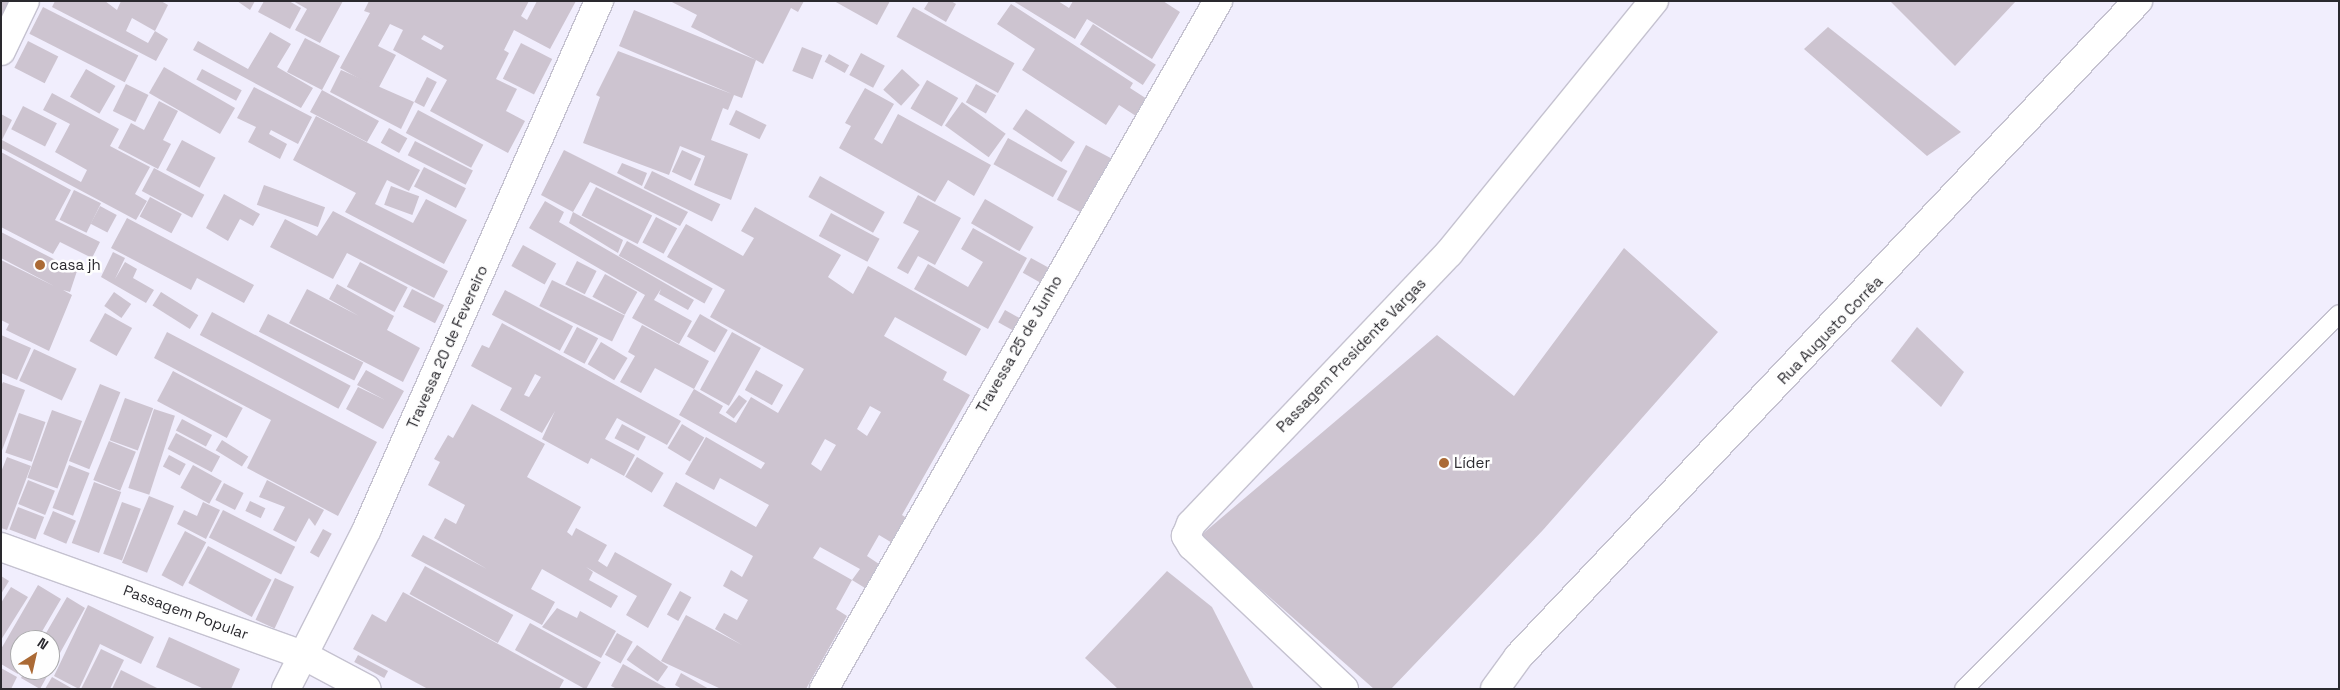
<!DOCTYPE html>
<meta charset="utf-8">
<style>
body{margin:0}
#map{position:relative;width:2340px;height:690px;overflow:hidden;background:#f1eefd;font-family:"Space Grotesk",sans-serif}
div>[style]{position:absolute}
.building>*{inset:0;background:#cdc4d0;transform-origin:0 0}
.roads{filter:drop-shadow(1px 0 #c5c2d0) drop-shadow(-1px 0 #c5c2d0) drop-shadow(0 1px #c5c2d0) drop-shadow(0 -1px #c5c2d0)}
.service>*{height:18px;margin:-9px;padding:0 9px;transform-origin:9px;border-radius:9px;background:#fff}
.minor>*{height:28px;margin:-14px;padding:0 14px;transform-origin:14px;border-radius:14px;background:#fff}
.secondary>*{height:28px;margin:-14px;padding:0 14px;transform-origin:14px;border-radius:14px;background:#fff}
.dots>*{width:14px;height:14px;translate:-50% -50%;box-sizing:border-box;border:2px solid #fefefe;border-radius:50%}
span{translate:-50% -50%;white-space:nowrap;text-align:center;line-height:1.15;-webkit-text-stroke:5px #fefefe;paint-order:stroke}
.poi-label{font-size:15px;color:#2a292e}
.left{translate:0 -50%;text-align:left}
.street-label{font-size:15px;color:#2a292e}
.frame{position:absolute;inset:0;border:2px solid #2a292e;pointer-events:none}
.north{position:absolute;left:10px;top:630px;width:50px;height:50px;box-sizing:border-box;background:#fefefe;border:1px solid #a9a9ab;border-radius:50%;rotate:35deg;font-size:14px;font-weight:700;line-height:20px;text-align:center;color:#2a292e}
.north::after{content:'';display:block;margin:auto;width:18px;height:22px;background:#ab6a35;clip-path:polygon(50% 0,100% 100%,50% 72%,0 100%)}
</style>
<div id="map">
<div class="building">
<i style="clip-path:polygon(1px 1px,8px 1px,1px 20px)"></i>
<i style="clip-path:polygon(55px 1px,105px 1px,117px 10px,121px 1px,161px 1px,168px 5px,155px 31px,132px 18px,126px 31px,148px 43px,155px 31px,168px 39px,156px 61px,52px 7px)"></i>
<i style="clip-path:polygon(237px 1px,255px 1px,250px 10px)"></i>
<i style="clip-path:polygon(264px 1px,289px 1px,301px 8px,290px 29px,258px 12px)"></i>
<i style="clip-path:polygon(293px 1px,343px 1px,320px 43px,295px 30px,307px 9px)"></i>
<i style="clip-path:polygon(evenodd,369px 1px,529px 1px,521px 16px,527px 20px,537px 1px,576px 1px,550px 49px,514px 30px,504px 50px,509px 53px,496px 79px,517px 89px,506px 111px,525px 121px,508px 153px,430px 111px,447px 80px,393px 50px,403px 30px,390px 24px,378px 46px,396px 55px,378px 89px,340px 68px,370px 13px,364px 11px,369px 1px,424px 35px,444px 46px,441px 50px,421px 39px,424px 35px)"></i>
<i style="clip-path:polygon(670px 1px,804px 1px,798px 12px,791px 8px,763px 64px,756px 60px,742px 98px,734px 95px,728px 110px,723px 108px,711px 140px,748px 154px,731px 200px,694px 185px,705px 156px,680px 146px,669px 175px,583px 143px,600px 97px,596px 95px,618px 51px,732px 94px,619px 46px,634px 10px,756px 60px,691px 27px,697px 15px)"></i>
<i style="clip-path:polygon(834px 1px,890px 1px,877px 25px)"></i>
<i style="clip-path:polygon(929px 1px,951px 1px,956px 4px,946px 22px,924px 9px)"></i>
<i style="clip-path:polygon(1013px 1px,1058px 1px,1069px 8px,1073px 1px,1163px 1px,1180px 12px,1152px 59px,1087px 19px,1075px 39px)"></i>
<i style="clip-path:polygon(1890px 1px,2016px 1px,1955px 66px)"></i>
<i style="clip-path:polygon(1011px 4px,1133px 83px,1130px 88px,1147px 99px,1136px 116px,1119px 105px,1106px 125px,1022px 70px,1035px 49px,997px 24px)"></i>
<i style="left:43px;top:7px;width:107px;height:30px;rotate:27deg"></i>
<i style="left:913px;top:7px;width:116px;height:34px;rotate:29deg"></i>
<i style="left:1093px;top:24px;width:75px;height:24px;rotate:33deg"></i>
<i style="clip-path:polygon(1828px 27px,1961px 132px,1927px 156px,1804px 49px)"></i>
<i style="clip-path:polygon(270px 32px,291px 44px,277px 67px,313px 88px,301px 108px,193px 50px,198px 41px,248px 69px)"></i>
<i style="clip-path:polygon(305px 38px,340px 56px,322px 90px,379px 121px,367px 142px,310px 112px,322px 90px,287px 72px)"></i>
<i style="left:28px;top:41px;width:34px;height:30px;rotate:27deg"></i>
<i style="left:521px;top:43px;width:35px;height:40px;rotate:27deg"></i>
<i style="left:802px;top:47px;width:22px;height:26px;rotate:22deg"></i>
<i style="left:861px;top:53px;width:27px;height:25px;rotate:28deg"></i>
<i style="left:829px;top:54px;width:23px;height:9px;rotate:29deg"></i>
<i style="left:164px;top:67px;width:82px;height:30px;rotate:30deg"></i>
<i style="left:86px;top:69px;width:34px;height:32px;rotate:30deg"></i>
<i style="left:202px;top:69px;width:45px;height:12px;rotate:28deg"></i>
<i style="left:902px;top:69px;width:24px;height:28px;rotate:42deg"></i>
<i style="clip-path:polygon(341px 70px,414px 102px,401px 129px,330px 92px)"></i>
<i style="left:427px;top:77px;width:11px;height:28px;rotate:27deg"></i>
<i style="left:927px;top:80px;width:36px;height:33px;rotate:30deg"></i>
<i style="left:126px;top:84px;width:25px;height:30px;rotate:26deg"></i>
<i style="left:976px;top:84px;width:23px;height:21px;rotate:29deg"></i>
<i style="clip-path:polygon(254px 87px,312px 117px,298px 144px,271px 130px,269px 134px,287px 144px,280px 159px,248px 142px,256px 127px,237px 118px)"></i>
<i style="clip-path:polygon(865px 88px,894px 104px,874px 139px,882px 144px,898px 114px,991px 165px,974px 196px,948px 180px,935px 202px,839px 148px,851px 126px,845px 123px)"></i>
<i style="clip-path:polygon(52px 93px,119px 129px,110px 146px,150px 167px,135px 194px,147px 201px,136px 220px,1px 148px,1px 114px,12px 120px,2px 140px,81px 182px,87px 170px,55px 152px,70px 124px,43px 110px)"></i>
<i style="clip-path:polygon(159px 101px,178px 111px,163px 140px,171px 144px,158px 169px,118px 148px,131px 123px,144px 130px)"></i>
<i style="left:962px;top:102px;width:54px;height:29px;rotate:36deg"></i>
<i style="left:23px;top:106px;width:38px;height:26px;rotate:27deg"></i>
<i style="left:1026px;top:109px;width:59px;height:24px;rotate:34deg"></i>
<i style="left:418px;top:110px;width:74px;height:26px;rotate:28deg"></i>
<i style="left:736px;top:110px;width:34px;height:16px;rotate:26deg"></i>
<i style="clip-path:polygon(316px 116px,420px 170px,409px 191px,387px 180px,375px 204px,413px 223px,426px 199px,467px 220px,444px 264px,345px 212px,356px 193px,293px 160px)"></i>
<i style="left:389px;top:128px;width:21px;height:17px;rotate:29deg"></i>
<i style="left:1008px;top:138px;width:68px;height:30px;rotate:29deg"></i>
<i style="left:182px;top:140px;width:38px;height:34px;rotate:28deg"></i>
<i style="left:415px;top:141px;width:65px;height:16px;rotate:27deg"></i>
<i style="left:1086px;top:145px;width:30px;height:62px;rotate:28deg"></i>
<i style="clip-path:polygon(564px 150px,688px 212px,680px 226px,590px 182px,573px 212px,541px 195px)"></i>
<i style="left:682px;top:150px;width:21px;height:24px;rotate:25deg"></i>
<i style="clip-path:polygon(1px 152px,71px 190px,55px 220px,100px 242px,92px 258px,60px 242px,53px 254px,1px 227px)"></i>
<i style="clip-path:polygon(622px 163px,647px 173px,642px 186px,617px 173px)"></i>
<i style="left:424px;top:167px;width:47px;height:22px;rotate:27deg"></i>
<i style="left:154px;top:168px;width:57px;height:26px;rotate:28deg"></i>
<i style="left:652px;top:171px;width:76px;height:19px;rotate:26deg"></i>
<i style="left:820px;top:176px;width:74px;height:24px;rotate:29deg"></i>
<i style="left:264px;top:185px;width:65px;height:21px;rotate:20deg"></i>
<i style="left:391px;top:186px;width:30px;height:20px;rotate:20deg"></i>
<i style="left:596px;top:187px;width:63px;height:32px;rotate:27deg"></i>
<i style="left:74px;top:190px;width:30px;height:33px;rotate:26deg"></i>
<i style="clip-path:polygon(224px 194px,260px 214px,253px 226px,240px 219px,228px 241px,206px 228px)"></i>
<i style="clip-path:polygon(918px 195px,961px 218px,935px 265px,918px 256px,908px 274px,897px 268px,919px 231px,903px 223px)"></i>
<i style="left:150px;top:197px;width:36px;height:22px;rotate:28deg"></i>
<i style="left:985px;top:199px;width:56px;height:28px;rotate:30deg"></i>
<i style="clip-path:polygon(545px 201px,564px 212px,559px 222px,694px 300px,688px 310px,659px 294px,661px 289px,654px 300px,692px 321px,679px 344px,632px 318px,645px 295px,529px 228px)"></i>
<i style="left:100px;top:206px;width:19px;height:20px;rotate:28deg"></i>
<i style="clip-path:polygon(evenodd,755px 207px,841px 255px,828px 277px,853px 294px,868px 266px,981px 329px,966px 356px,895px 317px,884px 336px,947px 372px,943px 380px,970px 395px,902px 515px,908px 519px,894px 544px,879px 535px,867px 556px,879px 564px,865px 588px,852px 580px,860px 569px,820px 547px,813px 558px,852px 580px,836px 609px,847px 616px,806px 689px,721px 689px,661px 661px,686px 615px,742px 645px,715px 629px,724px 613px,737px 620px,748px 600px,723px 586px,731px 570px,742px 577px,753px 556px,663px 506px,676px 482px,756px 527px,769px 505px,720px 478px,714px 490px,685px 474px,706px 437px,761px 469px,765px 463px,679px 415px,694px 389px,723px 406px,719px 413px,736px 423px,751px 397px,778px 413px,804px 369px,710px 317px,725px 290px,667px 257px,686px 224px,743px 256px,754px 238px,741px 231px,755px 207px,870px 406px,881px 412px,867px 436px,857px 429px,870px 406px,755px 207px,825px 439px,836px 445px,821px 471px,811px 464px,825px 439px)"></i>
<i style="clip-path:polygon(333px 211px,448px 271px,434px 298px,347px 253px,333px 279px,270px 247px,285px 219px,317px 236px)"></i>
<i style="clip-path:polygon(573px 212px,623px 240px,618px 253px,569px 223px)"></i>
<i style="left:831px;top:213px;width:55px;height:26px;rotate:28deg"></i>
<i style="left:656px;top:217px;width:24px;height:29px;rotate:28deg"></i>
<i style="clip-path:polygon(127px 218px,254px 285px,244px 303px,197px 278px,191px 290px,111px 248px)"></i>
<i style="clip-path:polygon(973px 228px,1027px 258px,988px 329px,914px 289px,928px 264px,968px 287px,983px 262px,961px 249px)"></i>
<i style="clip-path:polygon(1px 232px,77px 271px,70px 292px,63px 290px,72px 295px,49px 351px,6px 330px,9px 324px,1px 320px,1px 260px,54px 286px,1px 258px)"></i>
<i style="left:627px;top:241px;width:98px;height:17px;rotate:29deg"></i>
<i style="left:523px;top:245px;width:38px;height:24px;rotate:29deg"></i>
<i style="clip-path:polygon(1624px 248px,1718px 332px,1543px 530px,1391px 689px,1374px 689px,1200px 536px,1437px 335px,1514px 396px)"></i>
<i style="clip-path:polygon(113px 252px,125px 258px,115px 279px,125px 262px,137px 269px,133px 278px,154px 290px,146px 303px,101px 277px)"></i>
<i style="left:1031px;top:258px;width:26px;height:17px;rotate:29deg"></i>
<i style="left:577px;top:261px;width:22px;height:26px;rotate:27deg"></i>
<i style="left:360px;top:262px;width:54px;height:28px;rotate:28deg"></i>
<i style="left:605px;top:274px;width:37px;height:26px;rotate:29deg"></i>
<i style="left:552px;top:280px;width:81px;height:29px;rotate:26deg"></i>
<i style="clip-path:polygon(337px 284px,394px 316px,387px 330px,420px 348px,403px 382px,289px 323px,307px 289px,359px 316px,329px 299px)"></i>
<i style="left:412px;top:289px;width:36px;height:20px;rotate:27deg"></i>
<i style="left:505px;top:290px;width:77px;height:28px;rotate:28deg"></i>
<i style="left:114px;top:292px;width:21px;height:17px;rotate:35deg"></i>
<i style="left:161px;top:292px;width:44px;height:16px;rotate:32deg"></i>
<i style="left:1005px;top:310px;width:18px;height:14px;rotate:29deg"></i>
<i style="left:212px;top:312px;width:157px;height:26px;rotate:28deg"></i>
<i style="left:105px;top:313px;width:31px;height:32px;rotate:29deg"></i>
<i style="left:268px;top:314px;width:107px;height:20px;rotate:27deg"></i>
<i style="left:700px;top:314px;width:32px;height:26px;rotate:30deg"></i>
<i style="clip-path:polygon(evenodd,502px 323px,681px 421px,667px 445px,617px 418px,605px 439px,635px 455px,624px 476px,591px 458px,588px 464px,542px 439px,555px 411px,542px 433px,500px 410px,512px 388px,471px 366px,482px 345px,489px 348px,502px 323px,535px 374px,541px 377px,529px 397px,524px 395px,535px 374px)"></i>
<i style="clip-path:polygon(642px 325px,709px 361px,694px 389px,655px 368px,641px 393px,620px 382px,635px 356px,628px 352px)"></i>
<i style="left:577px;top:327px;width:24px;height:29px;rotate:28deg"></i>
<i style="clip-path:polygon(1917px 327px,1964px 372px,1941px 407px,1891px 361px)"></i>
<i style="clip-path:polygon(167px 332px,377px 442px,338px 516px,247px 468px,271px 420px,154px 358px)"></i>
<i style="left:732px;top:332px;width:33px;height:66px;rotate:29deg"></i>
<i style="clip-path:polygon(1px 335px,31px 348px,17px 380px,1px 373px)"></i>
<i style="left:601px;top:342px;width:31px;height:26px;rotate:31deg"></i>
<i style="left:34px;top:349px;width:47px;height:35px;rotate:25deg"></i>
<i style="clip-path:polygon(366px 370px,404px 391px,383px 429px,346px 409px,358px 387px,385px 400px,357px 385px)"></i>
<i style="left:756px;top:370px;width:31px;height:23px;rotate:29deg"></i>
<i style="left:173px;top:371px;width:79px;height:34px;rotate:28deg"></i>
<i style="clip-path:polygon(3px 382px,25px 390px,1px 453px,1px 386px)"></i>
<i style="left:100px;top:384px;width:22px;height:83px;rotate:22deg"></i>
<i style="left:739px;top:395px;width:10px;height:22px;rotate:37deg"></i>
<i style="left:125px;top:398px;width:30px;height:45px;rotate:20deg"></i>
<i style="clip-path:polygon(472px 404px,545px 444px,527px 477px,581px 507px,567px 532px,572px 536px,576px 528px,607px 545px,598px 561px,607px 567px,615px 552px,672px 584px,648px 628px,626px 615px,637px 596px,586px 567px,593px 572px,589px 580px,618px 596px,611px 608px,542px 569px,531px 589px,555px 602px,542px 625px,411px 556px,423px 535px,487px 569px,434px 538px,445px 518px,456px 524px,465px 505px,428px 485px,440px 462px,434px 459px,448px 435px,453px 438px)"></i>
<i style="left:154px;top:409px;width:22px;height:83px;rotate:18deg"></i>
<i style="left:52px;top:410px;width:32px;height:72px;rotate:20deg"></i>
<i style="left:19px;top:413px;width:28px;height:42px;rotate:19deg"></i>
<i style="left:182px;top:419px;width:34px;height:13px;rotate:28deg"></i>
<i style="left:622px;top:424px;width:27px;height:16px;rotate:28deg"></i>
<i style="left:682px;top:424px;width:26px;height:28px;rotate:31deg"></i>
<i style="left:176px;top:433px;width:50px;height:18px;rotate:28deg"></i>
<i style="left:222px;top:440px;width:31px;height:12px;rotate:32deg"></i>
<i style="left:109px;top:441px;width:29px;height:42px;rotate:22deg"></i>
<i style="left:169px;top:455px;width:19px;height:13px;rotate:28deg"></i>
<i style="clip-path:polygon(7px 457px,31px 466px,7px 530px,1px 528px,1px 472px)"></i>
<i style="left:637px;top:457px;width:31px;height:23px;rotate:31deg"></i>
<i style="left:69px;top:465px;width:22px;height:46px;rotate:21deg"></i>
<i style="left:193px;top:465px;width:33px;height:26px;rotate:29deg"></i>
<i style="left:28px;top:480px;width:29px;height:26px;rotate:22deg"></i>
<i style="clip-path:polygon(267px 480px,324px 510px,315px 526px,309px 518px,296px 542px,273px 530px,285px 507px,259px 497px)"></i>
<i style="left:94px;top:482px;width:29px;height:65px;rotate:20deg"></i>
<i style="left:224px;top:483px;width:22px;height:19px;rotate:27deg"></i>
<i style="left:149px;top:496px;width:27px;height:72px;rotate:22deg"></i>
<i style="left:250px;top:501px;width:17px;height:11px;rotate:25deg"></i>
<i style="left:122px;top:502px;width:20px;height:55px;rotate:20deg"></i>
<i style="clip-path:polygon(203px 502px,220px 510px,206px 539px,177px 524px,184px 510px,197px 516px)"></i>
<i style="left:18px;top:507px;width:28px;height:24px;rotate:21deg"></i>
<i style="left:223px;top:510px;width:81px;height:31px;rotate:27deg"></i>
<i style="left:53px;top:511px;width:25px;height:25px;rotate:23deg"></i>
<i style="left:323px;top:529px;width:10px;height:27px;rotate:29deg"></i>
<i style="left:185px;top:531px;width:24px;height:50px;rotate:28deg"></i>
<i style="left:208px;top:546px;width:72px;height:42px;rotate:28deg"></i>
<i style="left:425px;top:566px;width:101px;height:32px;rotate:29deg"></i>
<i style="clip-path:polygon(1167px 571px,1212px 607px,1254px 689px,1118px 689px,1085px 658px)"></i>
<i style="clip-path:polygon(1px 576px,9px 581px,1px 594px)"></i>
<i style="left:275px;top:578px;width:21px;height:46px;rotate:25deg"></i>
<i style="clip-path:polygon(38px 585px,61px 599px,37px 640px,20px 640px,18px 674px,1px 664px,1px 649px)"></i>
<i style="clip-path:polygon(11px 587px,28px 597px,1px 640px,1px 603px)"></i>
<i style="left:680px;top:591px;width:13px;height:27px;rotate:29deg"></i>
<i style="clip-path:polygon(403px 592px,564px 680px,559px 689px,428px 689px,353px 649px,372px 614px,386px 622px)"></i>
<i style="clip-path:polygon(67px 597px,85px 608px,40px 689px,21px 678px,25px 670px,50px 670px,50px 640px,42px 640px)"></i>
<i style="clip-path:polygon(88px 605px,154px 637px,141px 664px,100px 644px,79px 689px,54px 676px)"></i>
<i style="clip-path:polygon(557px 608px,577px 618px,580px 611px,616px 631px,601px 658px,542px 627px)"></i>
<i style="left:530px;top:623px;width:81px;height:31px;rotate:29deg"></i>
<i style="left:617px;top:633px;width:18px;height:25px;rotate:29deg"></i>
<i style="clip-path:polygon(169px 637px,240px 669px,231px 689px,204px 689px,156px 667px)"></i>
<i style="left:637px;top:645px;width:38px;height:18px;rotate:35deg"></i>
<i style="clip-path:polygon(101px 649px,124px 660px,110px 689px,81px 689px)"></i>
<i style="left:358px;top:655px;width:34px;height:8px;rotate:28deg"></i>
<i style="clip-path:polygon(623px 664px,668px 689px,617px 689px,611px 686px)"></i>
<i style="clip-path:polygon(1px 668px,17px 677px,11px 689px,1px 689px)"></i>
<i style="clip-path:polygon(121px 670px,159px 689px,112px 689px)"></i>
<i style="clip-path:polygon(681px 673px,709px 689px,682px 689px,675px 685px)"></i>
<i style="clip-path:polygon(52px 677px,73px 689px,45px 689px)"></i>
</div>
<div class="roads">
<div class="service">
<i style="left:1964px;top:689px;width:530px;rotate:-45deg"></i>
</div>
<div class="minor">
<i style="left:1px;top:51px;width:55px;rotate:-64.4deg"></i>
<i style="left:1px;top:547px;width:321px;rotate:19.7deg"></i>
<i style="left:303px;top:655px;width:72px;rotate:28deg"></i>
<i style="left:286px;top:689px;width:179px;rotate:-63.1deg"></i>
<i style="left:367px;top:529px;width:577px;rotate:-66.28deg"></i>
<i style="left:824px;top:689px;width:793px;rotate:-60.2deg"></i>
<i style="left:1344px;top:689px;width:209px;rotate:-136.7deg"></i>
<i style="left:1192px;top:546px;width:12px;rotate:-121deg"></i>
<i style="left:1186px;top:536px;width:13px;rotate:-67deg"></i>
<i style="left:1191px;top:524px;width:374px;rotate:-46.4deg"></i>
<i style="left:1449px;top:253px;width:325px;rotate:-50.9deg"></i>
</div>
<div class="secondary">
<i style="left:1495px;top:689px;width:39px;rotate:-54deg"></i>
<i style="left:1518px;top:657px;width:903px;rotate:-46.62deg"></i>
</div>
</div>
<div class="dots">
<i style="left:40px;top:265px;background:#ab6a35"></i>
<i style="left:1444px;top:463px;background:#ab6a35"></i>
</div>
<div class="poi-label">
<span class="left" style="left:50px;top:265px">casa jh</span>
<span class="left" style="left:1454px;top:463px">Líder</span>
</div>
<div class="street-label">
<span style="left:1830px;top:330px;rotate:-46deg">Rua Augusto Corrêa</span>
<span style="left:1019px;top:344px;rotate:-60deg">Travessa 25 de Junho</span>
<span style="left:447px;top:347px;rotate:-66deg">Travessa 20 de Fevereiro</span>
<span style="left:1351px;top:355px;rotate:-46deg">Passagem Presidente Vargas</span>
<span style="left:186px;top:612px;rotate:20deg">Passagem Popular</span>
</div>
<div class="frame"></div>
<div class="north">N</div>
</div>
